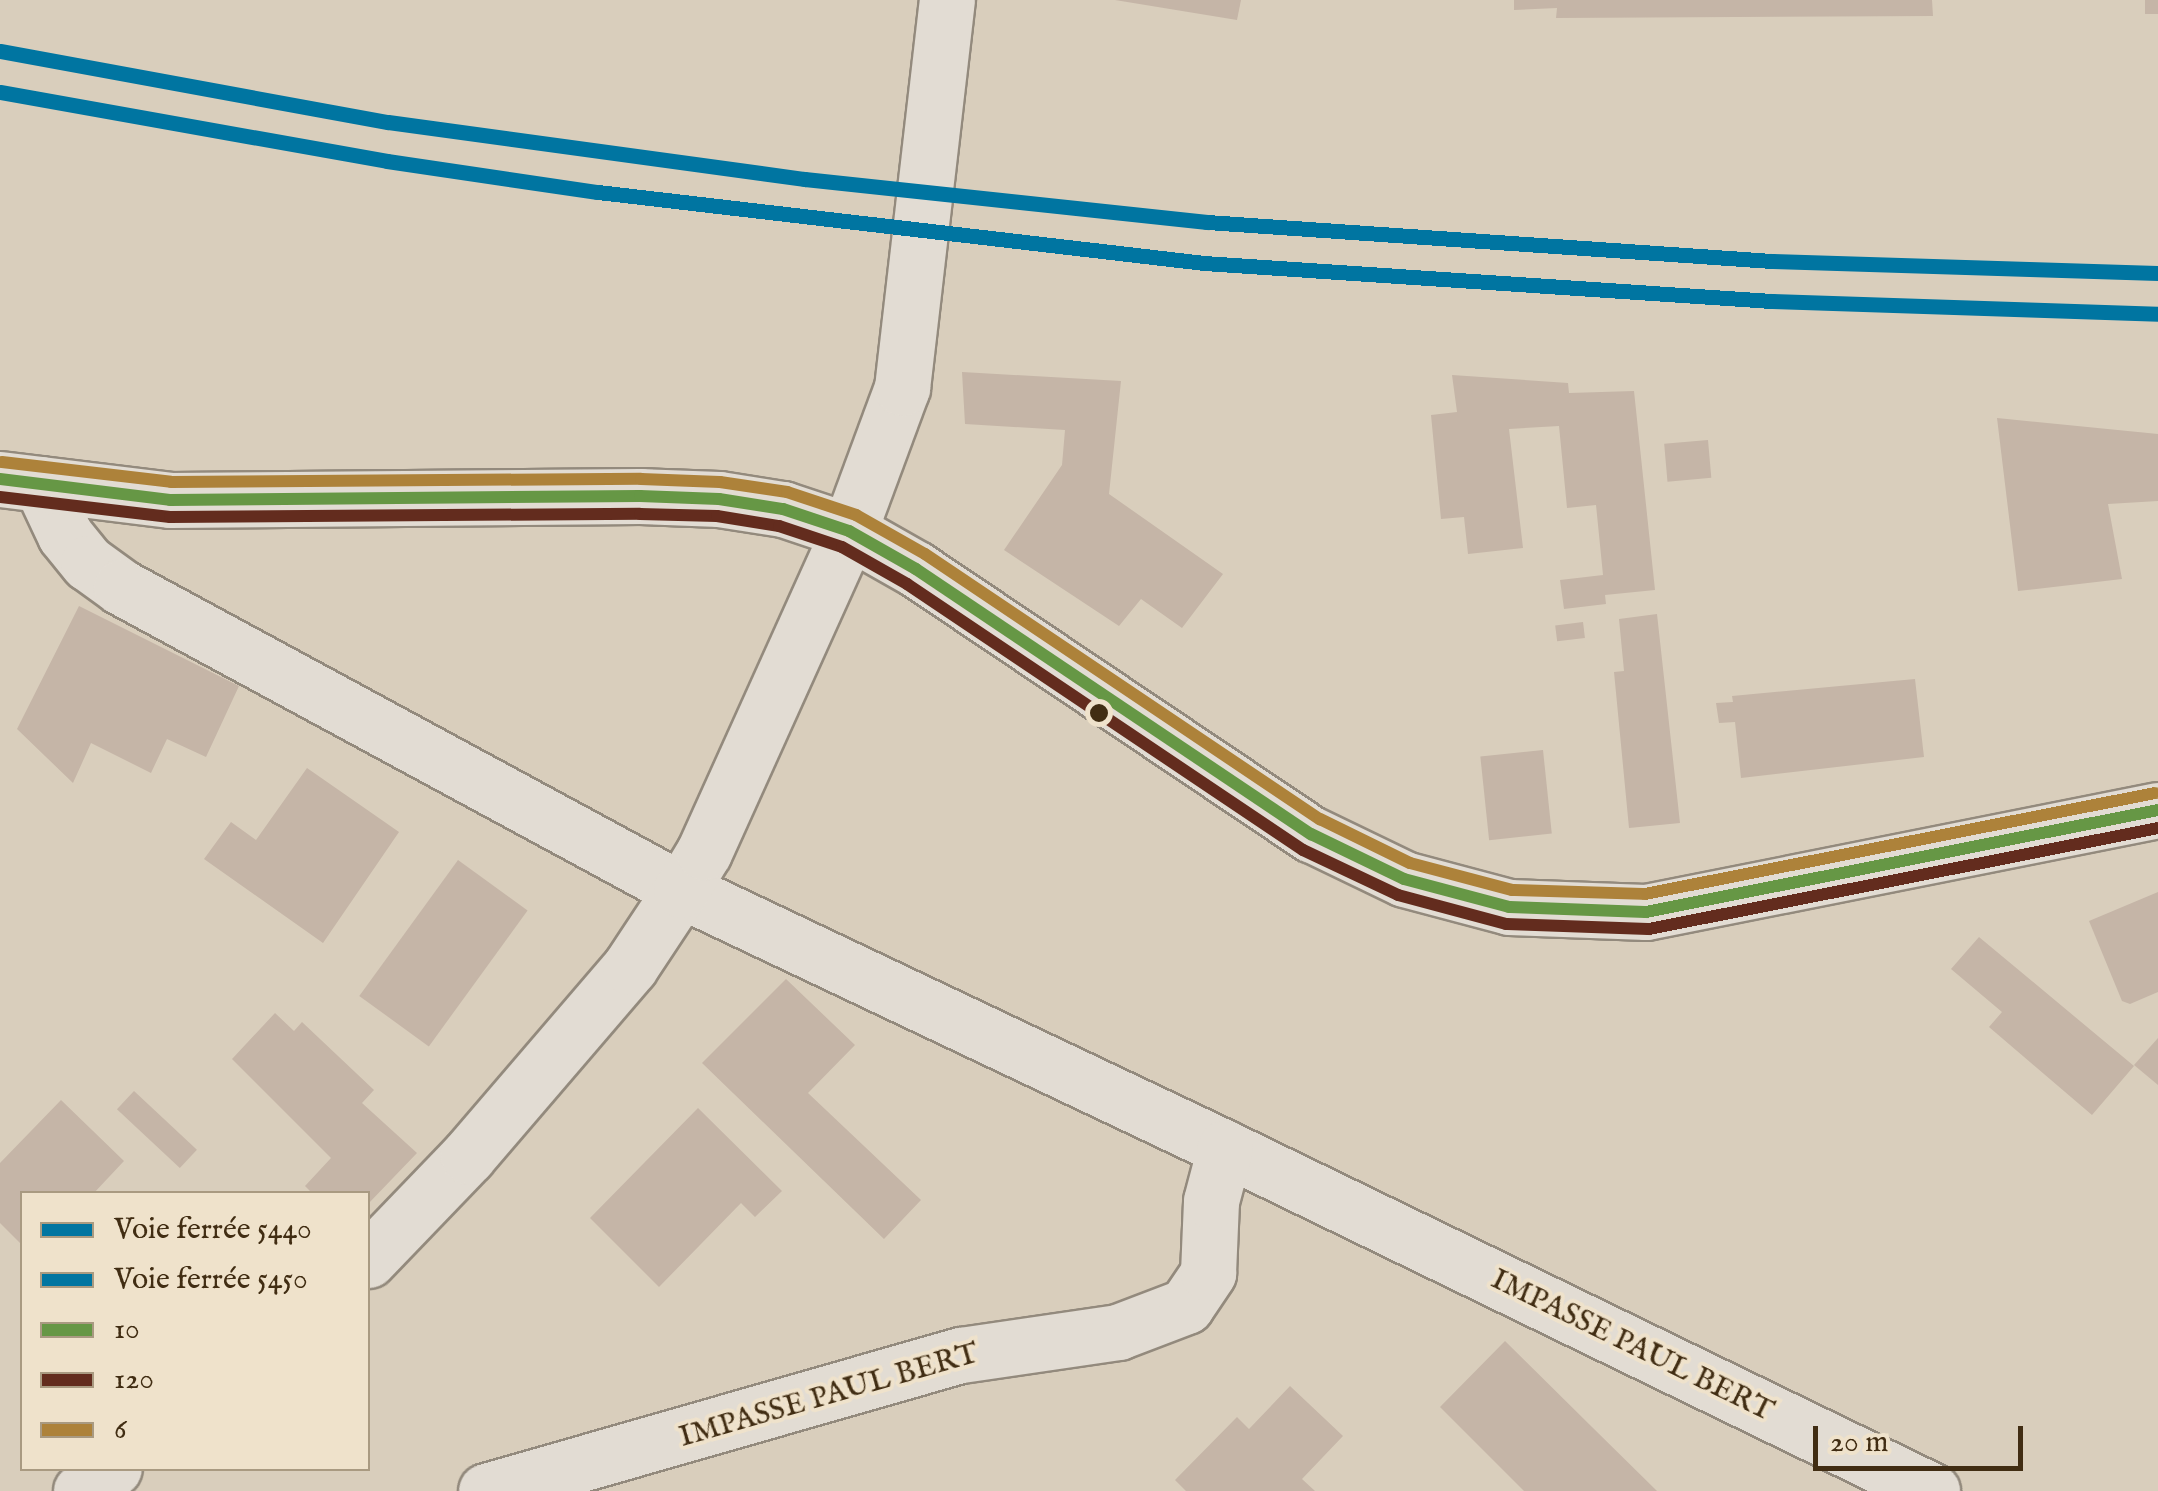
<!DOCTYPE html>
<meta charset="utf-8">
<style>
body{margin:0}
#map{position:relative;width:2158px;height:1491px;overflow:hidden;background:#d9cebc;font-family:"IM FELL English",serif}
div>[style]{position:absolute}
.building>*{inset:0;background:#c5b5a7;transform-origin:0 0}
.roads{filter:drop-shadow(2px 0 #938a7d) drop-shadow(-2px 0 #938a7d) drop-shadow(0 2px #938a7d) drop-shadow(0 -2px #938a7d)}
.minor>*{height:55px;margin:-27.5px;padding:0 27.5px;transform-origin:27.5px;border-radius:27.5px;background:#e2dcd3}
.tertiary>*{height:55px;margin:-27.5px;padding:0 27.5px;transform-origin:27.5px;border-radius:27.5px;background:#e2dcd3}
.bus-1>*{height:12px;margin:-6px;padding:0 6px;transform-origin:6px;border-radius:6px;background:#669745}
.bus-2>*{height:12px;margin:-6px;padding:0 6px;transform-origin:6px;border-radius:6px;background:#632c1e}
.bus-3>*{height:12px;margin:-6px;padding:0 6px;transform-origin:6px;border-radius:6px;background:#ad823a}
.rail-1>*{height:15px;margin:-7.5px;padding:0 7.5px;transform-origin:7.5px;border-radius:7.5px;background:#0075a1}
.rail-2>*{height:15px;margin:-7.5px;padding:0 7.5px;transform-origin:7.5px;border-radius:7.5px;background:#0075a1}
.dots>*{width:28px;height:28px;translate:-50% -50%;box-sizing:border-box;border:5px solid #efe2cb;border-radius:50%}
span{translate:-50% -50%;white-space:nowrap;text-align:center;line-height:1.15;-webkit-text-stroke:8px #efe2cb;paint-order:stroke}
.street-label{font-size:30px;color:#412d13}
.legend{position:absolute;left:20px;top:1191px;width:350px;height:280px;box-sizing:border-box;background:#efe2cb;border:2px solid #a99a81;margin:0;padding:12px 18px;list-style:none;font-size:30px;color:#412d13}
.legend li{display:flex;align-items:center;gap:20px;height:50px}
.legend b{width:50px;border:2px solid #a99a81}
.scale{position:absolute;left:1813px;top:1426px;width:210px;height:45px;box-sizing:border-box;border:5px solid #412d13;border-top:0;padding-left:12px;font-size:30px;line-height:35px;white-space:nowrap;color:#412d13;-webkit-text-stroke:8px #efe2cb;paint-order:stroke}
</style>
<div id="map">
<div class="building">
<i style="clip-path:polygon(1115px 0,1241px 0,1237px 20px)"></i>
<i style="clip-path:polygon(1514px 0,1932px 0,1933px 16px,1556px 18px,1557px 8px,1514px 10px)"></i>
<i style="left:2145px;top:0;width:13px;height:14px"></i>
<i style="clip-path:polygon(962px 372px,1121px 381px,1109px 494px,1223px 574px,1182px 628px,1141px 599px,1119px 626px,1004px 550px,1062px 465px,1065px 430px,965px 424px)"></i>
<i style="clip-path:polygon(1452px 375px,1568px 383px,1569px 393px,1634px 391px,1655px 590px,1605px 595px,1606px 604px,1564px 609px,1560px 580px,1603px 575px,1596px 505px,1567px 508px,1559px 426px,1509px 429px,1523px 548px,1468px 554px,1464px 517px,1441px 519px,1431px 415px,1457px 412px)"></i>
<i style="clip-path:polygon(1997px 418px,2158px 434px,2158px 501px,2108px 504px,2122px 579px,2018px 591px)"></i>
<i style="left:1708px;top:440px;width:38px;height:44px;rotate:85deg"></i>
<i style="clip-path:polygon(79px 606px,239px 686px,206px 757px,167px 739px,151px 773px,91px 743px,73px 783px,17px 729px)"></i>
<i style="clip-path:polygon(1657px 614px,1680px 823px,1629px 828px,1614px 672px,1624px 671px,1619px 619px)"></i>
<i style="left:1583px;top:622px;width:16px;height:28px;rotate:83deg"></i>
<i style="clip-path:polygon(1915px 679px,1924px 757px,1741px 778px,1735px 722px,1719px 723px,1716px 703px,1733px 702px,1732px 696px)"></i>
<i style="left:1543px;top:750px;width:84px;height:63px;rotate:84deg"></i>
<i style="clip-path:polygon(307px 768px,399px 832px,323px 943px,204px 859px,231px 822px,256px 840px)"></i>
<i style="left:458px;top:860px;width:86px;height:168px;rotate:36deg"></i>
<i style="clip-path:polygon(2158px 892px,2158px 992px,2130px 1004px,2122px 1001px,2089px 921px)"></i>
<i style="clip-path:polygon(1979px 937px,2134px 1066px,2092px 1115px,1989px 1027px,2002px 1012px,1951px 969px)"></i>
<i style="clip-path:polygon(786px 979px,855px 1045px,808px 1093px,921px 1200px,884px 1239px,702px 1063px)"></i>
<i style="clip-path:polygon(275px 1013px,294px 1031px,302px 1022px,374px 1090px,362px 1103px,417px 1153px,368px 1204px,368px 1194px,313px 1194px,305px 1186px,331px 1158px,232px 1059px)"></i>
<i style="clip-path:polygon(2158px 1038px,2158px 1085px,2134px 1065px)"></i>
<i style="left:134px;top:1091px;width:86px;height:25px;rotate:43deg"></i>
<i style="clip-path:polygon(61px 1100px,124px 1161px,93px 1194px,22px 1194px,22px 1245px,0 1223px,0 1163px)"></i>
<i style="clip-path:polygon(698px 1108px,782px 1191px,755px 1217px,741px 1203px,659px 1287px,590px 1218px)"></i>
<i style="clip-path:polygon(1505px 1341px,1592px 1427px,1657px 1491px,1524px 1491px,1440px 1407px)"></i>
<i style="clip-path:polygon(1290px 1386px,1343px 1436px,1302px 1479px,1315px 1491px,1186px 1491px,1175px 1480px,1237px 1417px,1249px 1429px)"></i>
</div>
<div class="roads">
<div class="minor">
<i style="left:41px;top:484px;width:56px;rotate:64.8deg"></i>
<i style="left:65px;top:535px;width:36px;rotate:51deg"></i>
<i style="left:88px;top:563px;width:41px;rotate:36deg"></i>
<i style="left:121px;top:587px;width:637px;rotate:28.42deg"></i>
<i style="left:681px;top:890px;width:602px;rotate:25.37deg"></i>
<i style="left:1225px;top:1148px;width:786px;rotate:25.88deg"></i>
<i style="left:368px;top:1260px;width:144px;rotate:-46.1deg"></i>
<i style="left:468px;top:1156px;width:249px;rotate:-49.4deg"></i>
<i style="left:630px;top:967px;width:92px;rotate:-56.5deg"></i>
<i style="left:681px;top:890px;width:44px;rotate:-58.8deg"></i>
<i style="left:704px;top:852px;width:352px;rotate:-65.7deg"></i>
<i style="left:81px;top:1491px;width:40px;rotate:-34.9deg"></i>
<i style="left:486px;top:1491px;width:494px;rotate:-16deg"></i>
<i style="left:961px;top:1355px;width:159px;rotate:-8.3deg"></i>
<i style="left:1118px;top:1332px;width:73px;rotate:-20.9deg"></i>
<i style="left:1186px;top:1306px;width:40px;rotate:-56deg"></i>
<i style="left:1208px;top:1273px;width:72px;rotate:-87.6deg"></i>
<i style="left:1211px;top:1201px;width:55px;rotate:-75.2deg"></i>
</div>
<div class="tertiary">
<i style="left:0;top:479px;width:171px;rotate:7deg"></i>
<i style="left:170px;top:500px;width:470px;rotate:-0.5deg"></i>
<i style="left:640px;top:496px;width:79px;rotate:2.2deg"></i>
<i style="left:719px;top:499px;width:65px;rotate:8.9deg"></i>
<i style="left:783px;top:509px;width:70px;rotate:18.4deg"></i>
<i style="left:849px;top:531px;width:77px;rotate:29.6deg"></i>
<i style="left:916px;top:569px;width:476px;rotate:33.9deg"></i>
<i style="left:1311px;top:834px;width:103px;rotate:25.8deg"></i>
<i style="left:1404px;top:879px;width:109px;rotate:14.9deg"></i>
<i style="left:1509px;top:907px;width:137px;rotate:2.1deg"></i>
<i style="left:1646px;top:912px;width:522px;rotate:-11.27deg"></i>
<i style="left:849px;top:531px;width:153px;rotate:-69.7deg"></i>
<i style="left:902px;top:388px;width:391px;rotate:-83.4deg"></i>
</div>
</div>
<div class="bus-1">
<i style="left:0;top:479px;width:171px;rotate:7deg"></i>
<i style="left:170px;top:500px;width:470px;rotate:-0.5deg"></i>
<i style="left:640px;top:496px;width:79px;rotate:2.2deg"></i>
<i style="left:719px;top:499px;width:65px;rotate:8.9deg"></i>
<i style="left:783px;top:509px;width:70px;rotate:18.4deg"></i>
<i style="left:849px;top:531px;width:77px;rotate:29.6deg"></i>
<i style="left:916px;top:569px;width:476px;rotate:33.9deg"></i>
<i style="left:1311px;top:834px;width:103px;rotate:25.8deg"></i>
<i style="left:1404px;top:879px;width:109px;rotate:14.9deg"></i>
<i style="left:1509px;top:907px;width:137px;rotate:2.1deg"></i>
<i style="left:1646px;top:912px;width:522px;rotate:-11.27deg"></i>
</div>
<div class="bus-2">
<i style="left:0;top:497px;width:171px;rotate:6.7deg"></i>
<i style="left:170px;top:517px;width:470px;rotate:-0.4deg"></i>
<i style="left:640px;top:514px;width:77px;rotate:1.5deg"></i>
<i style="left:717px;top:516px;width:63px;rotate:9.2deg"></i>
<i style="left:779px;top:526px;width:66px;rotate:18.4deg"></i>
<i style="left:842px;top:547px;width:75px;rotate:29.6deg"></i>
<i style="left:907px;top:584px;width:477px;rotate:33.9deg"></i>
<i style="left:1303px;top:850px;width:105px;rotate:25.3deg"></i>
<i style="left:1398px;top:895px;width:112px;rotate:15deg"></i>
<i style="left:1506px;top:924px;width:143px;rotate:2deg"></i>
<i style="left:1649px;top:929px;width:519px;rotate:-11.22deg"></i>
</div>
<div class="bus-3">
<i style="left:2px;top:462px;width:170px;rotate:6.7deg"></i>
<i style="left:171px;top:482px;width:470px;rotate:-0.4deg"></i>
<i style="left:641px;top:479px;width:79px;rotate:2.2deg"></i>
<i style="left:720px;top:482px;width:68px;rotate:8.5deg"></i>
<i style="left:787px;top:492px;width:73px;rotate:18.4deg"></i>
<i style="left:856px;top:515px;width:79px;rotate:29.5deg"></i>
<i style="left:925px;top:554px;width:476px;rotate:33.9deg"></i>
<i style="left:1320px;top:819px;width:100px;rotate:26.1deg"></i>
<i style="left:1410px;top:863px;width:106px;rotate:14.8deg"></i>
<i style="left:1512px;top:890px;width:133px;rotate:1.7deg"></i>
<i style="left:1645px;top:894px;width:520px;rotate:-11.2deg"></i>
</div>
<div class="rail-1">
<i style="left:0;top:51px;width:394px;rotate:10.4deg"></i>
<i style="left:388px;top:122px;width:421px;rotate:7.8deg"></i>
<i style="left:805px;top:179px;width:404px;rotate:6.1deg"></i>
<i style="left:1207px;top:222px;width:566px;rotate:3.95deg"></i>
<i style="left:1772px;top:261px;width:386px;rotate:1.8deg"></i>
</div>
<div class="rail-2">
<i style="left:0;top:92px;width:393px;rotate:10.1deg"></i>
<i style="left:387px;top:161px;width:213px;rotate:8.4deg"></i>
<i style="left:598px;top:192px;width:610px;rotate:6.68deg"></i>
<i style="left:1204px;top:263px;width:569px;rotate:3.83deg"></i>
<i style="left:1772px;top:301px;width:386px;rotate:1.9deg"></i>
</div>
<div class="dots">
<i style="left:1099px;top:713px;background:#412d13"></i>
</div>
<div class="street-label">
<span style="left:1632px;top:1346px;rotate:26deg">IMPASSE PAUL BERT</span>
<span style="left:829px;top:1396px;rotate:-16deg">IMPASSE PAUL BERT</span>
</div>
<ul class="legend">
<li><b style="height:12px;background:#0075a1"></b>Voie ferrée 5440</li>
<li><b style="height:12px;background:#0075a1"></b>Voie ferrée 5450</li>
<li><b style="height:12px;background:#669745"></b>10</li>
<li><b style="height:12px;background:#632c1e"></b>120</li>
<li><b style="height:12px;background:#ad823a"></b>6</li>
</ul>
<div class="scale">20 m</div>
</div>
